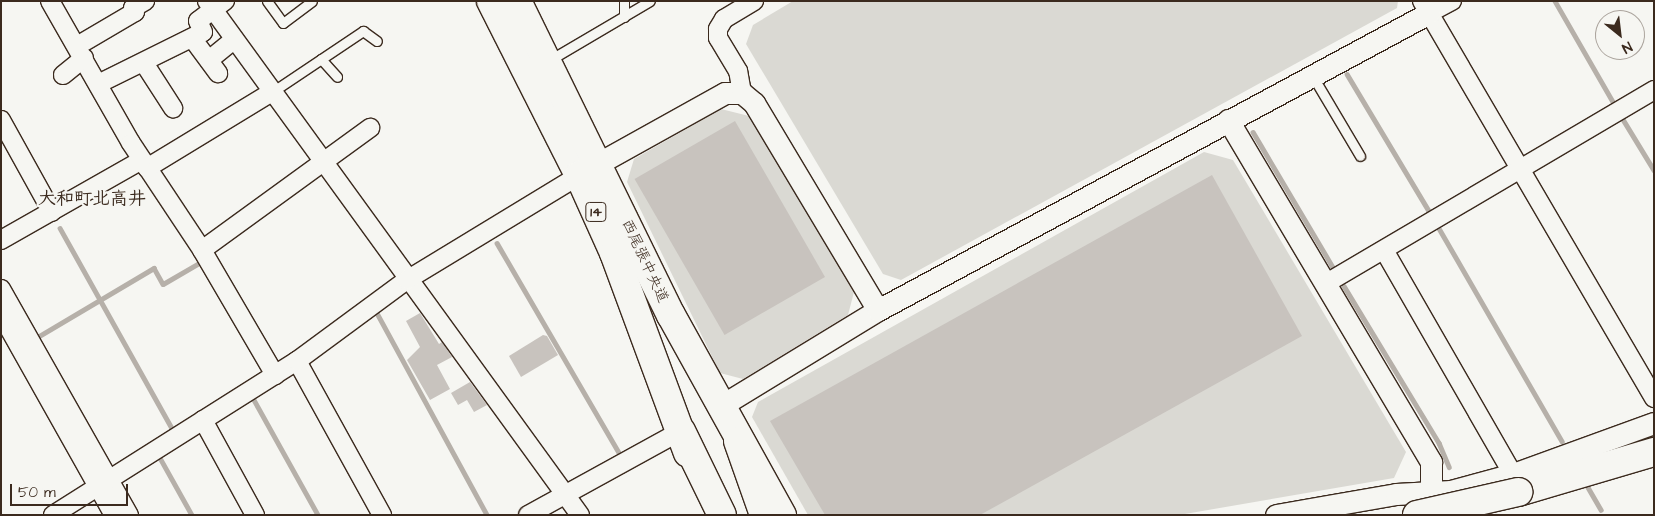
<!DOCTYPE html>
<meta charset="utf-8">
<style>
body{margin:0}
#map{position:relative;width:1655px;height:516px;overflow:hidden;background:#f6f6f2;font-family:"Architects Daughter","Klee One",sans-serif}
div>[style]{position:absolute}
.green>*{inset:0;background:#dad9d3}
.stream>*{height:4.5px;margin:-2.25px;padding:0 2.25px;transform-origin:2.25px;border-radius:2.25px;background:#b6b0a9}
.building>*{inset:0;background:#c8c3be;transform-origin:0 0}
.roads{filter:drop-shadow(1px 0 #3b2a1e) drop-shadow(-1px 0 #3b2a1e) drop-shadow(0 1px #3b2a1e) drop-shadow(0 -1px #3b2a1e)}
.service>*{height:9px;margin:-4.5px;padding:0 4.5px;transform-origin:4.5px;border-radius:4.5px;background:#f6f6f2}
.minor>*{height:18px;margin:-9px;padding:0 9px;transform-origin:9px;border-radius:9px;background:#f6f6f2}
.tertiary>*{height:21px;margin:-10.5px;padding:0 10.5px;transform-origin:10.5px;border-radius:10.5px;background:#f6f6f2}
.primary>*{height:28px;margin:-14px;padding:0 14px;transform-origin:14px;border-radius:14px;background:#f6f6f2}
.motorway>*{height:28px;margin:-14px;padding:0 14px;transform-origin:14px;border-radius:14px;background:#f6f6f2}
.bridges{filter:drop-shadow(1px 0 #3b2a1e) drop-shadow(-1px 0 #3b2a1e) drop-shadow(0 1px #3b2a1e) drop-shadow(0 -1px #3b2a1e)}
.motorway-bridge>*{height:28px;margin:-14px;padding:0 14px;transform-origin:14px;border-radius:14px;background:#f6f6f2}
span{translate:-50% -50%;white-space:nowrap;text-align:center;line-height:1.15;-webkit-text-stroke:4.5px #f6f6f2;paint-order:stroke}
.shield-label span{padding:1px 4px;background:#f6f6f2;border:1px solid;border-radius:4px;-webkit-text-stroke-width:0}
.shield-label{font-size:14px;color:#3b2a1e;font-weight:700}
.street-label{font-size:15px;color:#3b2a1e}
.quarter-label{font-size:18px;color:#3b2a1e;font-weight:700}
.frame{position:absolute;inset:0;border:2px solid #3b2a1e;pointer-events:none}
.north{position:absolute;left:1595px;top:10px;width:50px;height:50px;box-sizing:border-box;background:#f6f6f2;border:1px solid #aba49d;border-radius:50%;rotate:151deg;font-size:14px;font-weight:700;line-height:20px;text-align:center;color:#3b2a1e}
.north::after{content:'';display:block;margin:auto;width:18px;height:22px;background:#3b2a1e;clip-path:polygon(50% 0,100% 100%,50% 72%,0 100%)}
.scale{position:absolute;left:10px;top:484px;width:118px;height:22px;box-sizing:border-box;border:2px solid #3b2a1e;border-top:0;padding-left:6px;font-size:15px;line-height:18px;white-space:nowrap;color:#3b2a1e;-webkit-text-stroke:4px #f6f6f2;paint-order:stroke}
</style>
<div id="map">
<div class="green">
<i style="clip-path:polygon(793px 1px,1398px 1px,1397px 8px,901px 280px,883px 274px,746px 44px,753px 25px)"></i>
<i style="clip-path:polygon(721px 109px,749px 116px,854px 292px,848px 315px,743px 379px,720px 373px,627px 182px,634px 159px)"></i>
<i style="clip-path:polygon(1204px 152px,1233px 160px,1406px 452px,1394px 478px,1179px 515px,808px 515px,752px 417px,758px 402px)"></i>
</div>
<div class="stream">
<i style="left:1555px;top:1px;width:122px;rotate:60.1deg"></i>
<i style="left:1347px;top:74px;width:165px;rotate:59.1deg"></i>
<i style="left:1621px;top:116px;width:63px;rotate:58.6deg"></i>
<i style="left:1253px;top:132px;width:159px;rotate:59.4deg"></i>
<i style="left:1436px;top:223px;width:252px;rotate:60deg"></i>
<i style="left:60px;top:228px;width:228px;rotate:60.8deg"></i>
<i style="left:497px;top:243px;width:249px;rotate:59.8deg"></i>
<i style="left:1344px;top:286px;width:184px;rotate:58.8deg"></i>
<i style="left:1439px;top:443px;width:26px;rotate:67deg"></i>
<i style="left:377px;top:313px;width:230px;rotate:61.4deg"></i>
<i style="left:38px;top:341px;width:4px;rotate:-124deg"></i>
<i style="left:36px;top:338px;width:137px;rotate:-30.7deg"></i>
<i style="left:154px;top:268px;width:18px;rotate:61deg"></i>
<i style="left:163px;top:284px;width:44px;rotate:-30.1deg"></i>
<i style="left:253px;top:398px;width:134px;rotate:60.9deg"></i>
<i style="left:159px;top:456px;width:68px;rotate:60.8deg"></i>
<i style="left:1585px;top:482px;width:32px;rotate:60deg"></i>
</div>
<div class="building">
<i style="left:735px;top:121px;width:180px;height:116px;rotate:60deg"></i>
<i style="clip-path:polygon(1212px 175px,1302px 336px,980px 515px,825px 515px,770px 421px)"></i>
<i style="clip-path:polygon(420px 313px,439px 344px,442px 342px,452px 357px,437px 365px,450px 389px,430px 400px,407px 360px,420px 347px,406px 321px)"></i>
<i style="clip-path:polygon(543px 335px,547px 336px,558px 355px,521px 377px,509px 356px)"></i>
<i style="clip-path:polygon(470px 382px,487px 405px,474px 412px,467px 400px,458px 405px,451px 393px)"></i>
</div>
<div class="roads">
<div class="service">
<i style="left:267px;top:1px;width:27px;rotate:54deg"></i>
<i style="left:283px;top:23px;width:36px;rotate:-37deg"></i>
<i style="left:624px;top:17px;width:16px;rotate:-90deg"></i>
<i style="left:321px;top:59px;width:24px;rotate:48deg"></i>
<i style="left:548px;top:61px;width:118px;rotate:-30.5deg"></i>
<i style="left:1312px;top:75px;width:94px;rotate:59.3deg"></i>
<i style="left:272px;top:92px;width:110px;rotate:-33.8deg"></i>
<i style="left:363px;top:31px;width:17px;rotate:36deg"></i>
</div>
<div class="minor">
<i style="left:50px;top:1px;width:163px;rotate:60.3deg"></i>
<i style="left:131px;top:143px;width:128px;rotate:56.4deg"></i>
<i style="left:202px;top:250px;width:145px;rotate:59.7deg"></i>
<i style="left:207px;top:1px;width:635px;rotate:54.03deg"></i>
<i style="left:1422px;top:1px;width:460px;rotate:59.7deg"></i>
<i style="left:1429px;top:13px;width:26px;rotate:-28deg"></i>
<i style="left:192px;top:38px;width:44px;rotate:53.4deg"></i>
<i style="left:77px;top:46px;width:67px;rotate:-30.4deg"></i>
<i style="left:135px;top:12px;width:4px;rotate:-117deg"></i>
<i style="left:133px;top:8px;width:14px;rotate:-30deg"></i>
<i style="left:209px;top:60px;width:32px;rotate:-39deg"></i>
<i style="left:144px;top:63px;width:54px;rotate:57.2deg"></i>
<i style="left:63px;top:75px;width:27px;rotate:-39deg"></i>
<i style="left:98px;top:84px;width:117px;rotate:-26.3deg"></i>
<i style="left:203px;top:32px;width:12px;rotate:-114deg"></i>
<i style="left:198px;top:21px;width:34px;rotate:-37deg"></i>
<i style="left:742px;top:93px;width:22px;rotate:-100deg"></i>
<i style="left:738px;top:71px;width:39px;rotate:-121deg"></i>
<i style="left:718px;top:38px;width:9px;rotate:-90deg"></i>
<i style="left:718px;top:29px;width:12px;rotate:-59deg"></i>
<i style="left:724px;top:19px;width:35px;rotate:-31deg"></i>
<i style="left:1px;top:120px;width:105px;rotate:61deg"></i>
<i style="left:147px;top:168px;width:146px;rotate:-31.3deg"></i>
<i style="left:1px;top:240px;width:162px;rotate:-29.6deg"></i>
<i style="left:202px;top:250px;width:208px;rotate:-36deg"></i>
<i style="left:1384px;top:250px;width:258px;rotate:60.1deg"></i>
<i style="left:1325px;top:284px;width:382px;rotate:-30.5deg"></i>
<i style="left:1px;top:289px;width:260px;rotate:60.5deg"></i>
<i style="left:1px;top:314px;width:231px;rotate:60.7deg"></i>
<i style="left:297px;top:361px;width:176px;rotate:61.1deg"></i>
<i style="left:203px;top:420px;width:108px;rotate:61.3deg"></i>
<i style="left:53px;top:515px;width:289px;rotate:-32.3deg"></i>
<i style="left:297px;top:361px;width:137px;rotate:-36.4deg"></i>
<i style="left:407px;top:280px;width:212px;rotate:-31.3deg"></i>
<i style="left:528px;top:515px;width:175px;rotate:-28.8deg"></i>
</div>
<div class="tertiary">
<i style="left:1228px;top:120px;width:398px;rotate:59.3deg"></i>
<i style="left:1431px;top:462px;width:30px;rotate:90deg"></i>
<i style="left:599px;top:163px;width:144px;rotate:-29.1deg"></i>
<i style="left:725px;top:93px;width:17px"></i>
<i style="left:742px;top:93px;width:16px;rotate:40deg"></i>
<i style="left:754px;top:103px;width:241px;rotate:59.1deg"></i>
<i style="left:719px;top:407px;width:186px;rotate:-31.4deg"></i>
<i style="left:878px;top:310px;width:626px;rotate:-28.33deg"></i>
<i style="left:1276px;top:515px;width:122px;rotate:-9.9deg"></i>
<i style="left:1396px;top:494px;width:55px;rotate:-3.1deg"></i>
<i style="left:1451px;top:491px;width:64px;rotate:-15.3deg"></i>
<i style="left:1513px;top:474px;width:150px;rotate:-19.9deg"></i>
</div>
<div class="primary">
<i style="left:491px;top:1px;width:195px;rotate:63.2deg"></i>
<i style="left:579px;top:175px;width:85px;rotate:65.8deg"></i>
<i style="left:614px;top:253px;width:213px;rotate:69.7deg"></i>
<i style="left:517px;top:1px;width:350px;rotate:63.9deg"></i>
<i style="left:671px;top:315px;width:229px;rotate:61deg"></i>
</div>
<div class="motorway">
<i style="left:681px;top:431px;width:93px;rotate:64deg"></i>
<i style="left:738px;top:441px;width:78px;rotate:70.6deg"></i>
<i style="left:1518px;top:492px;width:142px;rotate:-16.4deg"></i>
</div>
</div>
<div class="bridges">
<div class="motorway-bridge">
<i style="left:1417px;top:515px;width:104px;rotate:-12.8deg"></i>
</div>
</div>
<div class="shield-label">
<span style="left:596px;top:212px">14</span>
</div>
<div class="street-label">
<span style="left:645px;top:261px;rotate:65deg">西尾張中央道</span>
</div>
<div class="quarter-label">
<span style="left:92px;top:199px">大和町北高井</span>
</div>
<div class="frame"></div>
<div class="north">N</div>
<div class="scale">50 m</div>
</div>
